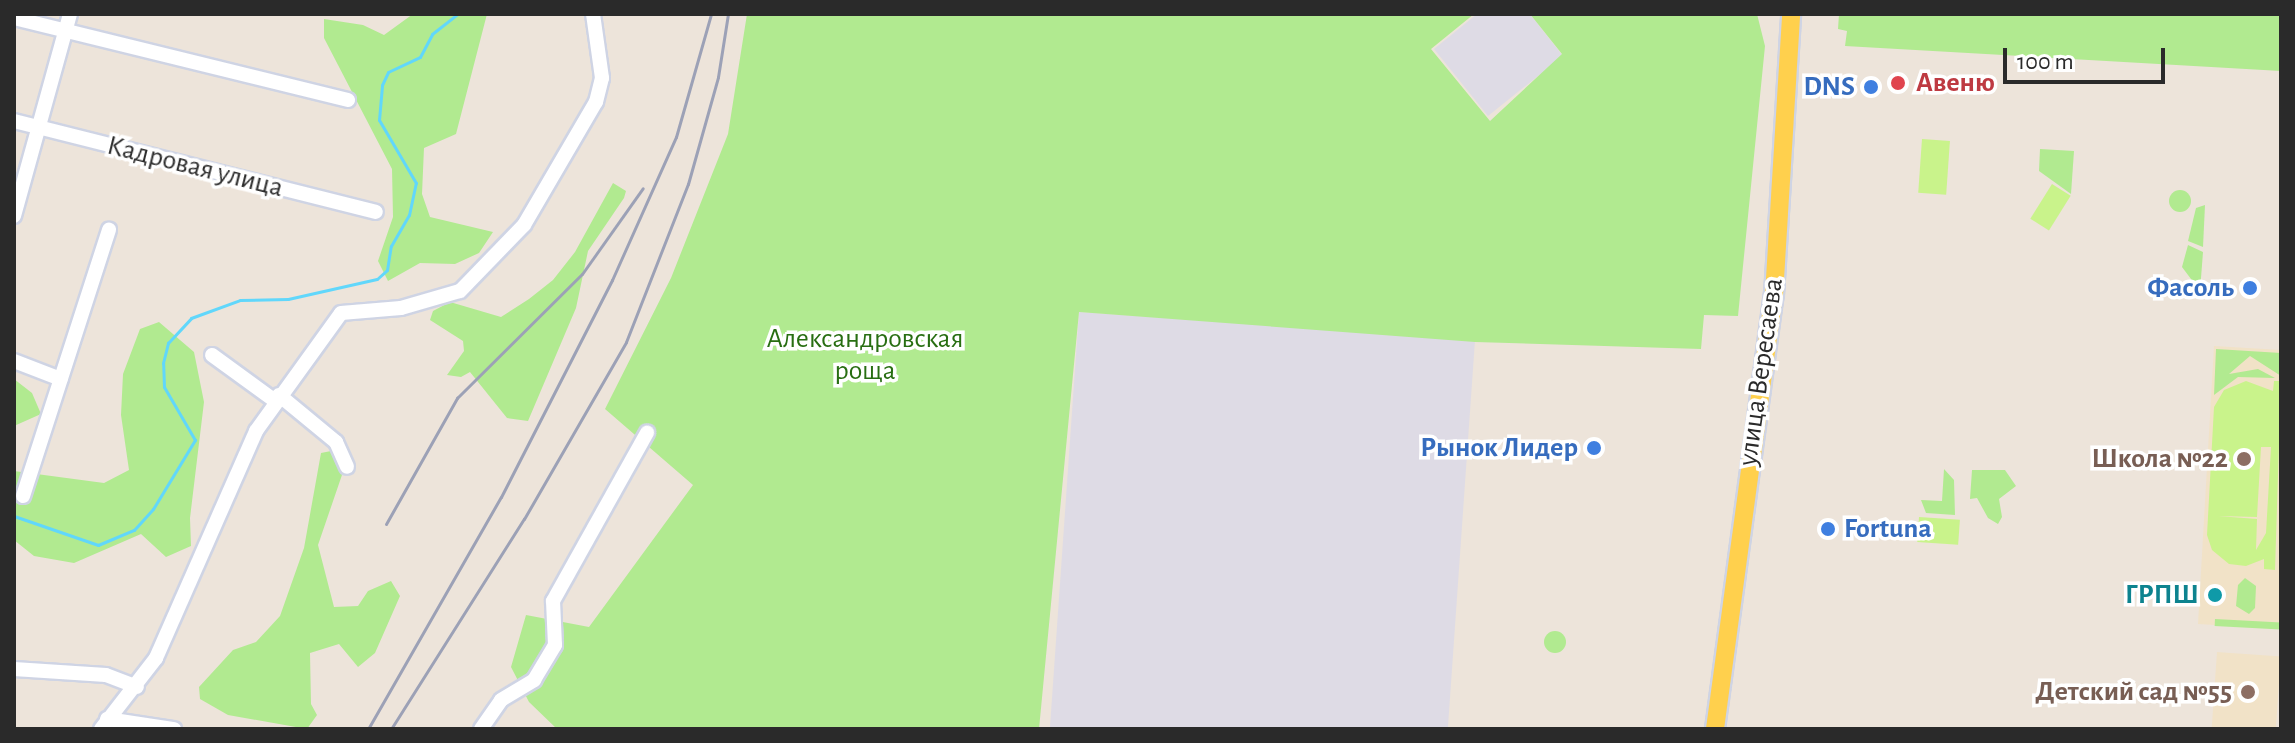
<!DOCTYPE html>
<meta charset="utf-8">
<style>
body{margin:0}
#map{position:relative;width:2295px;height:743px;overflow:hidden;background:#ede4da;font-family:"Alegreya Sans",sans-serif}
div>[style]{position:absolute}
.industrial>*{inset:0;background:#dedbe5;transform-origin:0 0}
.education>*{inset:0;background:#f1e2c7;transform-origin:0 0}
.green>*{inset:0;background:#b1ea90;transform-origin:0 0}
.round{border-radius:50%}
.pitch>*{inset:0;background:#c9f38b;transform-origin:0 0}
.stream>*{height:3px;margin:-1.5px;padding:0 1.5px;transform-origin:1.5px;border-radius:1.5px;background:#61d7fb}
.roads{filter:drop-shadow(2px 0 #cfd4e4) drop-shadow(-2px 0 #cfd4e4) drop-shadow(0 2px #cfd4e4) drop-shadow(0 -2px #cfd4e4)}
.minor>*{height:14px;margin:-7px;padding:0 7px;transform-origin:7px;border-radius:7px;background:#fff}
.major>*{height:18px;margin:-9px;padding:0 9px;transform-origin:9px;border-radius:9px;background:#ffd04d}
.rail>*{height:3px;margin:-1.5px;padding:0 1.5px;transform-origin:1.5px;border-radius:1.5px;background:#9ca1b6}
.dots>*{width:22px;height:22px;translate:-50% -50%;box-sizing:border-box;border:4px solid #fff;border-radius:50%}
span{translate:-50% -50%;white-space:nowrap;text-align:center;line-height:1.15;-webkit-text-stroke:7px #fff;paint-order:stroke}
.health-label{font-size:28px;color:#be3a42;font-weight:700}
.left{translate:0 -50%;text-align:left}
.shop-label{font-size:28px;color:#366cbe;font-weight:700}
.right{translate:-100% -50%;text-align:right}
.street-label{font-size:28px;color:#2a2a2a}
.park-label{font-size:28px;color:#286e12}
.education-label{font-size:28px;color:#785e54;font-weight:700}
.culture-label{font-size:28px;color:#0d838f;font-weight:700}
.frame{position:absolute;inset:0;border:16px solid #2a2a2a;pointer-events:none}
.scale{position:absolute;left:2003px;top:48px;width:162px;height:36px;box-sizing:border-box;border:4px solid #2a2a2a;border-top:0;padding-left:10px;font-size:24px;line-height:28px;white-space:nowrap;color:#2a2a2a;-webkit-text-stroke:6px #fff;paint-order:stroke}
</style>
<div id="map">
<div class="industrial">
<i style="clip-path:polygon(1477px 14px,1530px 14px,1563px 56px,1488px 116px,1434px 49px)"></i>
<i style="left:1079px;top:312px;width:397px;height:419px;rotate:4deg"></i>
</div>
<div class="education">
<i style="clip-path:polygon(2214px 346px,2281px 350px,2281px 629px,2198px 624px)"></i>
<i style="left:2217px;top:652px;width:64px;height:77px;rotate:4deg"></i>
</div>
<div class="green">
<i style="clip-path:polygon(413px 14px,487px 14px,456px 134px,424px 148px,422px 194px,430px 217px,493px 232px,479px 253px,455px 264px,420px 263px,388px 281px,378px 261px,393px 217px,392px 169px,324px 38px,324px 19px,363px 25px,384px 35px)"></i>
<i style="clip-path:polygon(747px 14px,1474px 14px,1431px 49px,1490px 121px,1562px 54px,1530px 14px,1757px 14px,1765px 46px,1738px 316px,1704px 315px,1701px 349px,1475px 342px,1079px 312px,1039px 729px,557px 729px,529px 702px,511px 667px,526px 615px,589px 627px,693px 485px,605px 409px,671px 278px,728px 134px)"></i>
<i style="clip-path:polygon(1839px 14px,2281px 14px,2281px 71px,1845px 46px,1847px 31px,1838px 29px)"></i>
<i style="clip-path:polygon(2040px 149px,2074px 151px,2071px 194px,2039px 171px)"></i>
<i style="clip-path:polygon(613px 183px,626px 191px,624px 198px,588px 251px,576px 308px,528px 421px,507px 418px,470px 372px,461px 377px,447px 375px,464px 351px,463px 341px,430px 320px,433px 311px,450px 302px,501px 317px,529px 299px,553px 280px,575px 252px)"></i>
<i class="round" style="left:2169px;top:190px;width:22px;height:22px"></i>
<i style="clip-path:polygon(2205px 205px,2203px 247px,2188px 241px,2196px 208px)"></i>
<i style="clip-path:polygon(2188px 245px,2203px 252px,2200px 291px,2182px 267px)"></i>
<i style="clip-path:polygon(159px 322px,194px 352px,204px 402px,190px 518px,191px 546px,166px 557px,141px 534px,74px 563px,34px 556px,14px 540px,14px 471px,104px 483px,129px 470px,121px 415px,123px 374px,140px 329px)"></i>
<i style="clip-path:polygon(2216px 349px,2281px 353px,2281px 376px,2250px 356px,2229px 374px,2258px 369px,2275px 378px,2238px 377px,2214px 395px)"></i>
<i style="clip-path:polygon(14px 379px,32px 393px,41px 414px,14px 426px)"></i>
<i style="clip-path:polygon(336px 450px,343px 472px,318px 545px,334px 607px,358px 606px,368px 591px,391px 581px,400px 596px,375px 653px,358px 667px,339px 644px,310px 653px,311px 704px,317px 715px,307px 729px,228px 715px,200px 699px,199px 687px,233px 650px,256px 642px,280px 616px,304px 548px,321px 453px)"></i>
<i style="clip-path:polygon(1944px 469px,1954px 480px,1955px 515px,1926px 513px,1921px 500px,1942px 501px)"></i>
<i style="clip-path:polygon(1972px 470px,2005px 470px,2016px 486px,1999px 499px,2002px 517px,1998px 524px,1988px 518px,1977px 498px,1970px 499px)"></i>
<i style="clip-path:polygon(2245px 578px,2256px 586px,2255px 608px,2249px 614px,2236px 606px,2238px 585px)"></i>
<i style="left:2215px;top:619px;width:66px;height:7px;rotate:3deg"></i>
<i class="round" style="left:1544px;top:631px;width:22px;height:22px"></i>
</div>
<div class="pitch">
<i style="left:1922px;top:139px;width:28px;height:54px;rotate:4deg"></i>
<i style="left:2052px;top:184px;width:22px;height:41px;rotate:32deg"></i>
<i style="clip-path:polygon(evenodd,2246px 381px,2273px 391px,2274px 381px,2281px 381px,2275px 570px,2264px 569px,2264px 559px,2246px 566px,2229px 564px,2212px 550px,2207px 535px,2214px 407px,2224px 390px,2246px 381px,2261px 447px,2271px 447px,2266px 533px,2256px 550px,2257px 519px,2218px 516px,2257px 517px,2261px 447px)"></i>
<i style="left:1919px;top:517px;width:41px;height:25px;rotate:4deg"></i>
</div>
<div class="stream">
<i style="left:14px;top:516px;width:89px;rotate:19deg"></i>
<i style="left:98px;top:545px;width:39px;rotate:-23deg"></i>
<i style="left:134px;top:530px;width:28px;rotate:-48deg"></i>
<i style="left:153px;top:509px;width:81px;rotate:-58.7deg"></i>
<i style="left:195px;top:440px;width:61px;rotate:-120.3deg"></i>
<i style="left:164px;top:387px;width:24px;rotate:-92deg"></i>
<i style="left:163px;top:363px;width:21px;rotate:-76deg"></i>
<i style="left:168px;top:343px;width:34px;rotate:-47deg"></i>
<i style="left:191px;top:318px;width:52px;rotate:-20.2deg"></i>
<i style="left:240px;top:300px;width:48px;rotate:-1.2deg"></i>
<i style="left:288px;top:299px;width:91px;rotate:-12.7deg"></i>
<i style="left:377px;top:279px;width:13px;rotate:-42deg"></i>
<i style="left:387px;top:270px;width:24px;rotate:-81deg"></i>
<i style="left:391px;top:246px;width:36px;rotate:-60deg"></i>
<i style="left:409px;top:215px;width:33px;rotate:-78deg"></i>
<i style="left:416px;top:183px;width:73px;rotate:-120.4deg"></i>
<i style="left:379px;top:120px;width:35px;rotate:-85deg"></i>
<i style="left:382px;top:85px;width:14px;rotate:-65deg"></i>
<i style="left:388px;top:72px;width:35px;rotate:-25deg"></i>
<i style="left:420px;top:57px;width:26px;rotate:-62deg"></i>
<i style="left:432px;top:34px;width:33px;rotate:-38deg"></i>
</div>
<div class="roads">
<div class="minor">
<i style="left:14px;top:18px;width:344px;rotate:13.8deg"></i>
<i style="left:14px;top:121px;width:373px;rotate:14.1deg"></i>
<i style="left:14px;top:216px;width:210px;rotate:-74.5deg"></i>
<i style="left:212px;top:355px;width:78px;rotate:36.1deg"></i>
<i style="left:14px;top:361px;width:50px;rotate:21deg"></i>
<i style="left:279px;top:395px;width:74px;rotate:39.5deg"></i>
<i style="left:336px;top:442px;width:27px;rotate:66deg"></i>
<i style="left:23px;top:496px;width:280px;rotate:-72.1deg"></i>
<i style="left:14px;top:669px;width:92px;rotate:3.7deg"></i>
<i style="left:106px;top:675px;width:33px;rotate:21deg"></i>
<i style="left:107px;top:719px;width:68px;rotate:8.5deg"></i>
<i style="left:101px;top:729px;width:90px;rotate:-52.2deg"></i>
<i style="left:156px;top:658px;width:248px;rotate:-66.2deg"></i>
<i style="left:256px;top:431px;width:145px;rotate:-54.2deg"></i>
<i style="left:341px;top:313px;width:60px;rotate:-4.8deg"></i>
<i style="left:401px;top:308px;width:61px;rotate:-16.1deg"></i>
<i style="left:460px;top:291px;width:92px;rotate:-45.9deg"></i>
<i style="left:524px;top:225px;width:143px;rotate:-59.7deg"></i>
<i style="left:596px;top:102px;width:25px;rotate:-76deg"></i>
<i style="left:602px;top:78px;width:65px;rotate:-98deg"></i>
<i style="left:481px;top:729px;width:35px;rotate:-55deg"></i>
<i style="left:501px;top:700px;width:39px;rotate:-31deg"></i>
<i style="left:534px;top:680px;width:41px;rotate:-59deg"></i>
<i style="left:555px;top:645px;width:44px;rotate:-92.6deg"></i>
<i style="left:553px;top:601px;width:193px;rotate:-60.8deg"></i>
</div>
<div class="major">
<i style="left:1715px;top:729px;width:438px;rotate:-82.3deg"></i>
<i style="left:1774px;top:295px;width:282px;rotate:-86.5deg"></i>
</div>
</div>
<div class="rail">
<i style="left:386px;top:524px;width:145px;rotate:-60.6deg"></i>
<i style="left:457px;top:398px;width:176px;rotate:-44.8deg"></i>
<i style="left:582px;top:274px;width:105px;rotate:-54.7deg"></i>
<i style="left:368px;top:729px;width:267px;rotate:-60.2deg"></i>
<i style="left:501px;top:497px;width:244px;rotate:-62.9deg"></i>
<i style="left:612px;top:280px;width:157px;rotate:-65.9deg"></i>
<i style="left:676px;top:137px;width:128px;rotate:-74.1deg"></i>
<i style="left:391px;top:729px;width:249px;rotate:-57.7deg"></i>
<i style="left:524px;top:519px;width:204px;rotate:-60deg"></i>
<i style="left:626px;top:342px;width:170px;rotate:-68.6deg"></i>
<i style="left:688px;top:184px;width:111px;rotate:-74.3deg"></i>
<i style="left:718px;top:77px;width:64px;rotate:-81deg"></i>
</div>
<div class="dots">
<i style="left:1898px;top:83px;background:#e0444e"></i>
<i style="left:1871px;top:87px;background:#3f7fe0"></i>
<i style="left:2250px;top:288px;background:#3f7fe0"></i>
<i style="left:1594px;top:448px;background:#3f7fe0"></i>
<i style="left:2244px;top:459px;background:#8d6e63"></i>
<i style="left:1828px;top:529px;background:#3f7fe0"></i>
<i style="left:2215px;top:595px;background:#0f9aa8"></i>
<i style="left:2248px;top:692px;background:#8d6e63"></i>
</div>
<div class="health-label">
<span class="left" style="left:1916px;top:83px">Авеню</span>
</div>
<div class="shop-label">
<span class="right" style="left:1855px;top:87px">DNS</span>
<span class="right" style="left:2234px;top:288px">Фасоль</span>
<span class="right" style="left:1578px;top:448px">Рынок Лидер</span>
<span class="left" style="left:1844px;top:529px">Fortuna</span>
</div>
<div class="street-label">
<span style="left:195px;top:167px;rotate:14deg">Кадровая улица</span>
<span style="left:1761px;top:372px;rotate:-82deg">улица Вересаева</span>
</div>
<div class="park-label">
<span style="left:865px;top:355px">Александровская<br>роща</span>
</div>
<div class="education-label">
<span class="right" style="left:2228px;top:459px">Школа №22</span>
<span class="right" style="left:2232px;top:692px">Детский сад №55</span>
</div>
<div class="culture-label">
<span class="right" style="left:2199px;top:595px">ГРПШ</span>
</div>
<div class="frame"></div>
<div class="scale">100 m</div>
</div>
